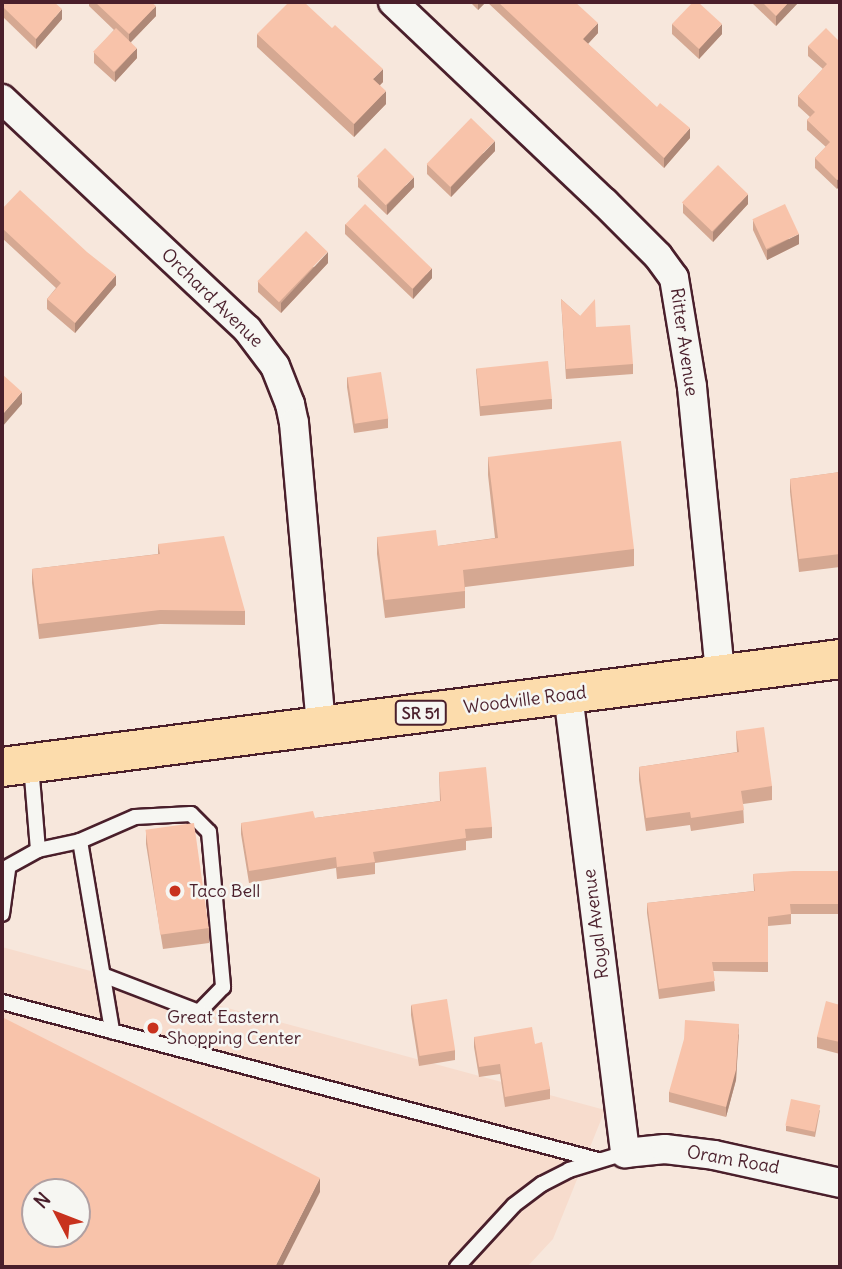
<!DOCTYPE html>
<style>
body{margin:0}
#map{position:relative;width:842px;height:1269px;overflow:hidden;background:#f7e7dc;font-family:Delius,sans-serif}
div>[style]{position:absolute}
.built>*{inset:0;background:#f7dccd}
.roads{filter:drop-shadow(2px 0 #4a1f2b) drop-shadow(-2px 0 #4a1f2b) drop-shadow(0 2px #4a1f2b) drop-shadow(0 -2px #4a1f2b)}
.lane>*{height:14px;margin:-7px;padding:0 7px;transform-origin:7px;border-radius:7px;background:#f6f6f2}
.street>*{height:28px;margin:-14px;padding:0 14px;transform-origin:14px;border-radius:14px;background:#f6f6f2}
.primary>*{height:38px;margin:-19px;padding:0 19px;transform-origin:19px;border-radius:19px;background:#fcdcac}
.wall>*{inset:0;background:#d5a892}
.shaded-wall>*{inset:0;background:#ae8877}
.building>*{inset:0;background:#f8c3aa;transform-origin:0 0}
.dots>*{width:19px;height:19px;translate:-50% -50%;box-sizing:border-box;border:4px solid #f6f6f2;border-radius:50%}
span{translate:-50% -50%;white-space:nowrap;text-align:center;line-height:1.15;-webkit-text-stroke:5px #f6f6f2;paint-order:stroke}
.shield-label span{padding:2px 5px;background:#f6f6f2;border:2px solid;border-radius:5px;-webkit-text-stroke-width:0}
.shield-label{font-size:16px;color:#4a1f2b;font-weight:700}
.street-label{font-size:18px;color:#4a1f2b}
.poi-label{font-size:18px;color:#4a1f2b}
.left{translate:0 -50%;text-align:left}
.frame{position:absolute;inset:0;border:4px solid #4a1f2b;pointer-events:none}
.north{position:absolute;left:21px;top:1178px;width:70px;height:70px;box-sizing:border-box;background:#f6f6f2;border:2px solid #b1a0a2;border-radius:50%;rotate:312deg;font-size:19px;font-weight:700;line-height:28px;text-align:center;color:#4a1f2b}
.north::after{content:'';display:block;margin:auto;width:24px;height:32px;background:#c8321e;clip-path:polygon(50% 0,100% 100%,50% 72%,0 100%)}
</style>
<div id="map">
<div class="built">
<i style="clip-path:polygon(evenodd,2px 947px,605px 1110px,553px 1239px,527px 1267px,2px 1267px,2px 947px,35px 1192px,77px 1192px,77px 1234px,35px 1234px,35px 1192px)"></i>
</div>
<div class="roads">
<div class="lane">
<i style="left:80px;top:841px;width:60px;rotate:-23.6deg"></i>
<i style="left:135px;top:817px;width:56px;rotate:-3.1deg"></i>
<i style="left:191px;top:814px;width:25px;rotate:45deg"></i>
<i style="left:209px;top:832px;width:156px;rotate:84.8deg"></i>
<i style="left:223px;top:987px;width:35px;rotate:134deg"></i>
<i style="left:199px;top:1012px;width:101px;rotate:-159deg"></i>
<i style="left:38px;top:850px;width:43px;rotate:-12.1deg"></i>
<i style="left:80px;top:841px;width:193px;rotate:80.4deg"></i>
<i style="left:2px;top:870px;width:41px;rotate:-29.1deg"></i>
<i style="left:38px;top:850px;width:86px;rotate:-94.7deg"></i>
<i style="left:2px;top:914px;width:44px;rotate:-82.2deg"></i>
<i style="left:2px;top:1002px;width:617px;rotate:14.85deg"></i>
<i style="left:457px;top:1267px;width:84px;rotate:-47.4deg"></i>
<i style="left:514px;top:1205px;width:35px;rotate:-37deg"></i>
<i style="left:542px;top:1184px;width:30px;rotate:-27deg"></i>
<i style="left:569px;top:1170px;width:59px;rotate:-16.9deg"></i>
</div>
<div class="street">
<i style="left:393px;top:2px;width:291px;rotate:43.5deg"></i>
<i style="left:604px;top:202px;width:76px;rotate:45deg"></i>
<i style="left:658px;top:256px;width:27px;rotate:54deg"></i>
<i style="left:674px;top:278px;width:110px;rotate:80.6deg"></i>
<i style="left:692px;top:387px;width:289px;rotate:84.4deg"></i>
<i style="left:2px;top:99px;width:336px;rotate:43.2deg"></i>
<i style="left:247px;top:329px;width:46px;rotate:52.9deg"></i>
<i style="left:275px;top:366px;width:41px;rotate:68.5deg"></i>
<i style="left:290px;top:404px;width:19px;rotate:78deg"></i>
<i style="left:294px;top:423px;width:304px;rotate:84.9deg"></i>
<i style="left:568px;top:694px;width:463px;rotate:82.9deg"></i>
<i style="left:625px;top:1153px;width:40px;rotate:-5.7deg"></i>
<i style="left:665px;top:1149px;width:49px;rotate:7deg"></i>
<i style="left:714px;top:1155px;width:129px;rotate:12.5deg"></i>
</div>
<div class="primary">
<i style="left:2px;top:767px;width:845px;rotate:-7.34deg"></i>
</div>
</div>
<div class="wall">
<i style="clip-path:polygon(2px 2px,62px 19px,36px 49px,2px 16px)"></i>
<i style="clip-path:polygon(89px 2px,151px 2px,156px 16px,131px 42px,137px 58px,115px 82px,94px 63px,94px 52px,114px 30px,89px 6px)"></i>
<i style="clip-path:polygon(470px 2px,486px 2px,478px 10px)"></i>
<i style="clip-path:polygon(487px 2px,575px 2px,598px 33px,588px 44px,690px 138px,664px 168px)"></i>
<i style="clip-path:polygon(751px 2px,797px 2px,797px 4px,776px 26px)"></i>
<i style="clip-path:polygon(672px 24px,722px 34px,699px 59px,672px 34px)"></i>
<i style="clip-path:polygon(257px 34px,383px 82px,380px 85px,386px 104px,354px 137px,257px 47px)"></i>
<i style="clip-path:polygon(840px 42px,837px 189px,815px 168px,815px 158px,826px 147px,807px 130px,807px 120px,810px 117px,798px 106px,798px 96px,823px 69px,808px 56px,808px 46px)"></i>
<i style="clip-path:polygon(495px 151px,451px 197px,427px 174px,427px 164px)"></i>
<i style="clip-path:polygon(358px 177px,414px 187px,387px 215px,358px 187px)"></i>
<i style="clip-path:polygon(683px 203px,748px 204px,713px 242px,683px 213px)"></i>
<i style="clip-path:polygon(2px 209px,116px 285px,75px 333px,47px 309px,47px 299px,56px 288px,2px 238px)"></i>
<i style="clip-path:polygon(753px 220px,799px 244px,767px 260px,753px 230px)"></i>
<i style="clip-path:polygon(345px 224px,432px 278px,413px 299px,345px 234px)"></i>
<i style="clip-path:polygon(328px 263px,281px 313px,258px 292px,258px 282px)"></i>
<i style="clip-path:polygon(561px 299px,580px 316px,596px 327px,633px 364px,633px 374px,566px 379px)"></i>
<i style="clip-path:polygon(476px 369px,552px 399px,552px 409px,480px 416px)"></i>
<i style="clip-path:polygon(347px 377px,388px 418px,388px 428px,354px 433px,347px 387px)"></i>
<i style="clip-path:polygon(488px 457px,634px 549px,634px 566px,465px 587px,465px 608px,385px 618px,377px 554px,377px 537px,438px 546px,495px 538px,488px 475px)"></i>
<i style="clip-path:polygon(840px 472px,840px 567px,799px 572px,790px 492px,790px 479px)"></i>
<i style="clip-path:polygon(158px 544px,245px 611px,245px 625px,160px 624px,39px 639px,32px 583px,32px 569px,158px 554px)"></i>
<i style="clip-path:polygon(736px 731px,772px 786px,772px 800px,743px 804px,744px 823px,691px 831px,690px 825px,646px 831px,639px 780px,639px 767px,737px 752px)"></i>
<i style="clip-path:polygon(439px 772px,492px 827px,492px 838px,466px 841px,466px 850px,375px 863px,375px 874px,337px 879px,336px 868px,249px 883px,241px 834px,241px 823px,315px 818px,440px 801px)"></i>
<i style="clip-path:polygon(146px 830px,209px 928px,209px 943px,163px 949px,146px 844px)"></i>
<i style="clip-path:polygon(840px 871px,840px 914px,791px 914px,791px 924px,768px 926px,768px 972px,713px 971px,715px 991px,659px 999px,647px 913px,647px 903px,754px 891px,753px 874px)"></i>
<i style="clip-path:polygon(411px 1005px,455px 1050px,455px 1060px,419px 1066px,411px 1015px)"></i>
<i style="clip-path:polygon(840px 1005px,840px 1054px,817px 1048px,817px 1037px)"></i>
<i style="clip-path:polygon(739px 1034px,736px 1080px,726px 1117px,669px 1102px,669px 1092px)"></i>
<i style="clip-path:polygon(474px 1037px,535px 1044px,550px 1089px,550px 1099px,505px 1107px,500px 1074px,479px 1077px,474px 1047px)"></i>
<i style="clip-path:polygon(820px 1110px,815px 1137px,786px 1131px,786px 1126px)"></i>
</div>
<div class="shaded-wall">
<i style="clip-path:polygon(478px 2px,486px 2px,478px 10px)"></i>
<i style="clip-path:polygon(789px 2px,797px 2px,797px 4px,776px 26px,776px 16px)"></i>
<i style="clip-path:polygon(156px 6px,156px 16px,129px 44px,129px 34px)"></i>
<i style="clip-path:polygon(62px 9px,62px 19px,36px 49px,36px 39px)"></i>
<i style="clip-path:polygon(598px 23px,598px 33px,583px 49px,583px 39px)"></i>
<i style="clip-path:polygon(722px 24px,722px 34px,699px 59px,699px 49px)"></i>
<i style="clip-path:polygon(137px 48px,137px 58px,115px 82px,115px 72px)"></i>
<i style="clip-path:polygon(383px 69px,383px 82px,373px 92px,373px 79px)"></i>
<i style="clip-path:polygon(386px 91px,386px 104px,354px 137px,354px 124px)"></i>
<i style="clip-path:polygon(690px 128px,690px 138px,664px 168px,664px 158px)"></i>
<i style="clip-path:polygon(495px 141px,495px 151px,451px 197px,451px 187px)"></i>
<i style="clip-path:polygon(414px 177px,414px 187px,387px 215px,387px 205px)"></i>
<i style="clip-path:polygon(840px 177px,840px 186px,837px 189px,837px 180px)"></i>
<i style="clip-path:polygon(748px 194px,748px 204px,713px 242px,713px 232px)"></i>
<i style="clip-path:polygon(799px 234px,799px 244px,767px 260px,767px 250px)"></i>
<i style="clip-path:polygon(328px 252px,328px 263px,281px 313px,281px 303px)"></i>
<i style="clip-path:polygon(432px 268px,432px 278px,413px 299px,413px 289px)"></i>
<i style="clip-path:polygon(116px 275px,116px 285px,75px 333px,75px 323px)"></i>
<i style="clip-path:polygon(22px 392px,22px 404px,2px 427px,2px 415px)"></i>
<i style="clip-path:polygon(739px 1024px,736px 1080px,726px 1117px,726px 1107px)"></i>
<i style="clip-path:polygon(320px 1178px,320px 1192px,282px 1267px,275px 1267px)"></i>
</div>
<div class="building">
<i style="clip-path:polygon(2px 2px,54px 2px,62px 9px,36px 39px,2px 6px)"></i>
<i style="clip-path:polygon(95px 2px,151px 2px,156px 6px,129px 34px)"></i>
<i style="clip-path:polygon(289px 2px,304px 2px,332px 28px,335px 25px,383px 69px,373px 79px,386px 91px,354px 124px,257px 34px)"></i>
<i style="clip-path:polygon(498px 2px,575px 2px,598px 23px,583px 39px,657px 107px,660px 103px,690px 128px,664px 158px)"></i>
<i style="clip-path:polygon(693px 2px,698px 2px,722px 24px,699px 49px,672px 24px)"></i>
<i style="clip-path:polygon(762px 2px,789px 2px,776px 16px)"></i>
<i style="left:116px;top:28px;width:29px;height:33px;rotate:44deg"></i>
<i style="clip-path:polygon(826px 28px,840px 42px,840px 177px,837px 180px,815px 158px,830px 142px,807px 120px,815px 112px,798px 96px,827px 64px,808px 46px)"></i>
<i style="left:471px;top:118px;width:33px;height:64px;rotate:44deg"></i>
<i style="left:385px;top:148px;width:41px;height:40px;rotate:45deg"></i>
<i style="left:718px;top:165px;width:42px;height:52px;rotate:44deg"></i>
<i style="clip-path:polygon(20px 190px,87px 252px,116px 275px,75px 323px,47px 299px,61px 283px,2px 228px,2px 209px)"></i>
<i style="left:365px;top:204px;width:93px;height:28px;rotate:44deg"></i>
<i style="left:785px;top:204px;width:33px;height:36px;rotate:65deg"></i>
<i style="left:306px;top:231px;width:30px;height:70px;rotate:44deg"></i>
<i style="clip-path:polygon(561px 299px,580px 316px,595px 299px,596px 327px,630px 325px,633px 364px,566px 369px)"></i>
<i style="left:548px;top:361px;width:38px;height:72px;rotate:84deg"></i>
<i style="left:381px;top:372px;width:47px;height:34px;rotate:81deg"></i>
<i style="clip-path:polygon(2px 374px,22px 392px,2px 415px)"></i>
<i style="clip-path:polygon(621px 441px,634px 549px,463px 570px,465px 591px,385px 600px,377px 537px,436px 530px,438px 546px,498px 538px,488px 457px)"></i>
<i style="clip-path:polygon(840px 472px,840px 554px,799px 559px,790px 479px)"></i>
<i style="clip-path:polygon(224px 536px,245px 611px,160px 610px,39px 624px,32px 569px,160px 554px,158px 544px)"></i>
<i style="clip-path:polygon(764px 727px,772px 786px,741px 791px,744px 810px,691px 818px,690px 812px,646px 818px,639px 767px,739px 752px,736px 731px)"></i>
<i style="clip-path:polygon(486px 767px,492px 827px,465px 829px,466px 838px,373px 852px,375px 862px,337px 867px,336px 857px,249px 871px,241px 823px,313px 811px,315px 818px,441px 801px,439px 772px)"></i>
<i style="left:194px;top:823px;width:106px;height:49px;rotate:82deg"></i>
<i style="clip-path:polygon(793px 871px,840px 871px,840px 904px,790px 904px,791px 914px,768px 917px,768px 962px,712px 962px,715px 981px,659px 989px,647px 903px,755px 891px,753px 874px)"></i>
<i style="left:447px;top:999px;width:52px;height:36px;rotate:81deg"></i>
<i style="clip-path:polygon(826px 1001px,840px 1005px,840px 1042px,817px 1037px)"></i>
<i style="clip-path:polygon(evenodd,2px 1017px,320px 1178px,275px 1267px,2px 1267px,2px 1017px,35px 1192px,77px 1192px,77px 1234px,35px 1234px,35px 1192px)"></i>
<i style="clip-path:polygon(685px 1020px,739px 1024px,736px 1070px,726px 1107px,669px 1092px,684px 1039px)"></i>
<i style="clip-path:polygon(532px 1027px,535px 1044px,542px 1042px,550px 1089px,505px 1097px,500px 1064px,479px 1067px,474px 1037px)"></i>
<i style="left:791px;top:1099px;width:30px;height:27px;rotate:12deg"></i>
</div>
<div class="dots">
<i style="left:175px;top:891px;background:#c8321e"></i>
<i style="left:153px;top:1028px;background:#c8321e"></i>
</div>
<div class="shield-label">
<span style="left:421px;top:713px">SR 51</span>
</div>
<div class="street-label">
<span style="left:212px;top:298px;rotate:44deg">Orchard Avenue</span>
<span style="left:684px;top:342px;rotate:82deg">Ritter Avenue</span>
<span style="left:525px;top:700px;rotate:-7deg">Woodville Road</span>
<span style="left:596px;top:924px;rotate:-97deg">Royal Avenue</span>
<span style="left:733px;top:1160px;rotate:10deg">Oram Road</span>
</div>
<div class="poi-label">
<span class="left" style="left:189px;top:891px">Taco Bell</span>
<span class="left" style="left:167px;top:1028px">Great Eastern<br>Shopping Center</span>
</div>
<div class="frame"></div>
<div class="north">N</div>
</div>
